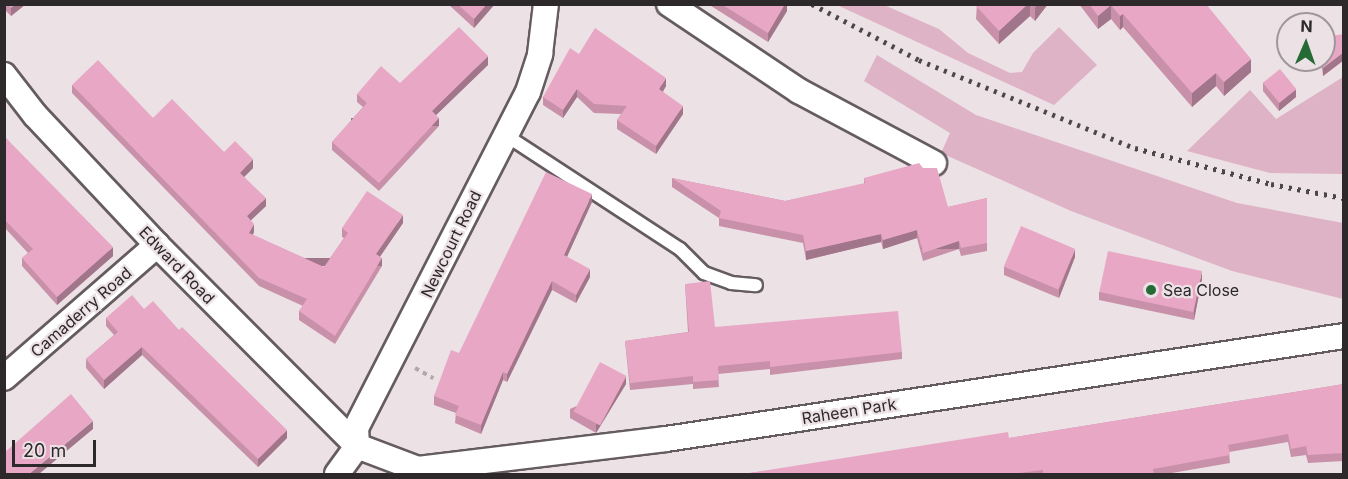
<!DOCTYPE html>
<style>
body{margin:0}
#map{position:relative;width:1348px;height:479px;overflow:hidden;background:#ece1e5;font-family:Inter,sans-serif}
div>[style]{position:absolute}
.green>*{inset:0;background:#deb3c5}
.path>*{height:4px;margin-top:-2px;transform-origin:0;background:repeating-linear-gradient(90deg,#b0a8ab 0 4.5px,transparent 0 9px)}
.roads{filter:drop-shadow(2px 0 #655c60) drop-shadow(-2px 0 #655c60) drop-shadow(0 2px #655c60) drop-shadow(0 -2px #655c60)}
.lane>*{height:12px;margin:-6px;padding:0 6px;transform-origin:6px;border-radius:6px;background:#fff}
.street>*{height:24px;margin:-12px;padding:0 12px;transform-origin:12px;border-radius:12px;background:#fff}
.rail>*{height:4.5px;margin-top:-2.25px;transform-origin:0;background:repeating-linear-gradient(90deg,#4b4648 0 3px,transparent 0 9px)}
.wall>*{inset:0;background:#c890a9}
.shaded-wall>*{inset:0;background:#a2768a;transform-origin:0 0}
.building>*{inset:0;background:#e8a8c5;transform-origin:0 0}
.dots>*{width:16px;height:16px;translate:-50% -50%;box-sizing:border-box;border:3px solid #ece1e5;border-radius:50%}
span{translate:-50% -50%;white-space:nowrap;text-align:center;line-height:1.15;-webkit-text-stroke:4.5px #ece1e5;paint-order:stroke}
.street-label{font-size:16px;color:#2d292b}
.poi-label{font-size:16px;color:#2d292b}
.left{translate:0 -50%;text-align:left}
.frame{position:absolute;inset:0;border:6px solid #2d292b;pointer-events:none}
.north{position:absolute;left:1276px;top:12px;width:60px;height:60px;box-sizing:border-box;background:#ece1e5;border:2px solid #a0979b;border-radius:50%;rotate:2deg;font-size:16px;font-weight:700;line-height:24px;text-align:center;color:#2d292b}
.north::after{content:'';display:block;margin:auto;width:21px;height:27px;background:#266a36;clip-path:polygon(50% 0,100% 100%,50% 72%,0 100%)}
.scale{position:absolute;left:12px;top:440px;width:84px;height:27px;box-sizing:border-box;border:3px solid #2d292b;border-top:0;padding-left:8px;font-size:18px;line-height:21px;white-space:nowrap;color:#2d292b;-webkit-text-stroke:4px #ece1e5;paint-order:stroke}
</style>
<div id="map">
<div class="green">
<i style="clip-path:polygon(837px 5px,884px 5px,939px 29px,968px 53px,1010px 73px,1022px 72px,1033px 53px,1059px 27px,1097px 65px,1054px 105px)"></i>
<i style="clip-path:polygon(877px 55px,976px 115px,1237px 203px,1343px 223px,1343px 299px,1232px 271px,1071px 211px,941px 153px,950px 133px,864px 81px)"></i>
<i style="clip-path:polygon(1343px 77px,1343px 174px,1270px 173px,1187px 151px,1250px 90px,1276px 119px)"></i>
</div>
<div class="path">
<i style="left:415px;top:368px;width:21px;rotate:29deg"></i>
</div>
<div class="roads">
<div class="lane">
<i style="left:507px;top:136px;width:207px;rotate:33.2deg"></i>
<i style="left:680px;top:249px;width:34px;rotate:45deg"></i>
<i style="left:704px;top:273px;width:29px;rotate:20deg"></i>
<i style="left:731px;top:283px;width:25px;rotate:5deg"></i>
</div>
<div class="street">
<i style="left:669px;top:4px;width:156px;rotate:33.8deg"></i>
<i style="left:799px;top:91px;width:153px;rotate:28.1deg"></i>
<i style="left:4px;top:75px;width:51px;rotate:52.2deg"></i>
<i style="left:35px;top:115px;width:178px;rotate:46.8deg"></i>
<i style="left:157px;top:245px;width:284px;rotate:45.1deg"></i>
<i style="left:357px;top:446px;width:65px;rotate:20.7deg"></i>
<i style="left:418px;top:469px;width:250px;rotate:-6.9deg"></i>
<i style="left:666px;top:439px;width:686px;rotate:-8.64deg"></i>
<i style="left:4px;top:378px;width:203px;rotate:-41deg"></i>
<i style="left:337px;top:474px;width:34px;rotate:-54deg"></i>
<i style="left:357px;top:446px;width:18px;rotate:-93deg"></i>
<i style="left:356px;top:428px;width:377px;rotate:-62.9deg"></i>
<i style="left:528px;top:92px;width:40px;rotate:-72deg"></i>
<i style="left:540px;top:54px;width:50px;rotate:-83.2deg"></i>
</div>
</div>
<div class="rail">
<i style="left:812px;top:4px;width:121px;rotate:27.6deg"></i>
<i style="left:919px;top:60px;width:233px;rotate:22.2deg"></i>
<i style="left:1135px;top:148px;width:141px;rotate:14.8deg"></i>
<i style="left:1271px;top:184px;width:74px;rotate:10.9deg"></i>
</div>
<div class="wall">
<i style="clip-path:polygon(4px 4px,26px 4px,11px 16px,4px 9px)"></i>
<i style="clip-path:polygon(448px 4px,495px 4px,474px 28px)"></i>
<i style="clip-path:polygon(708px 4px,787px 4px,787px 11px,768px 42px)"></i>
<i style="clip-path:polygon(977px 4px,1048px 4px,1035px 21px,1030px 16px,999px 44px,976px 19px)"></i>
<i style="clip-path:polygon(1079px 4px,1206px 4px,1251px 72px,1224px 96px,1216px 86px,1192px 107px,1123px 27px,1120px 30px,1111px 19px,1098px 29px)"></i>
<i style="clip-path:polygon(1344px 34px,1344px 60px,1323px 76px,1321px 60px,1324px 60px)"></i>
<i style="clip-path:polygon(579px 54px,666px 86px,663px 92px,683px 114px,656px 154px,617px 129px,617px 120px,621px 114px,594px 113px,577px 97px,563px 118px,543px 105px,543px 97px)"></i>
<i style="clip-path:polygon(488px 65px,436px 115px,439px 126px,379px 191px,332px 150px,332px 142px,363px 107px,357px 102px,357px 94px,400px 83px)"></i>
<i style="clip-path:polygon(1263px 83px,1296px 97px,1279px 111px,1263px 91px)"></i>
<i style="clip-path:polygon(72px 85px,153px 118px,224px 152px,253px 168px,244px 177px,266px 206px,251px 220px,254px 232px,253px 235px,324px 267px,344px 238px,342px 237px,342px 228px,403px 223px,380px 257px,382px 266px,335px 344px,299px 320px,299px 311px,303px 306px,259px 286px,72px 93px)"></i>
<i style="clip-path:polygon(4px 136px,113px 256px,57px 305px,22px 266px,22px 258px,28px 253px,4px 227px)"></i>
<i style="clip-path:polygon(672px 178px,785px 201px,864px 184px,864px 178px,948px 207px,987px 198px,987px 251px,961px 256px,959px 249px,923px 261px,917px 238px,883px 249px,881px 242px,806px 260px,803px 243px,719px 226px,719px 218px,672px 187px)"></i>
<i style="clip-path:polygon(592px 202px,567px 257px,590px 277px,576px 303px,552px 290px,507px 382px,503px 380px,481px 434px,455px 423px,456px 413px,434px 405px,434px 396px,459px 353px)"></i>
<i style="clip-path:polygon(1075px 257px,1059px 298px,1004px 275px,1004px 267px)"></i>
<i style="clip-path:polygon(1202px 279px,1194px 320px,1099px 300px,1099px 292px)"></i>
<i style="clip-path:polygon(685px 284px,715px 327px,902px 352px,902px 359px,770px 375px,770px 369px,718px 374px,719px 387px,693px 389px,693px 384px,630px 390px,625px 341px,688px 332px)"></i>
<i style="clip-path:polygon(144px 309px,179px 330px,287px 438px,258px 467px,142px 355px,104px 389px,86px 368px,86px 359px,114px 335px,106px 326px,106px 318px)"></i>
<i style="clip-path:polygon(626px 384px,596px 433px,570px 418px,570px 409px)"></i>
<i style="clip-path:polygon(1344px 384px,1344px 461px,1308px 463px,1306px 455px,1291px 457px,1288px 442px,1229px 452px,1230px 463px,1166px 474px,743px 474px,1009px 438px)"></i>
</div>
<div class="shaded-wall">
<i style="clip-path:polygon(15px 4px,26px 4px,11px 16px,11px 8px)"></i>
<i style="clip-path:polygon(487px 4px,495px 4px,474px 28px,474px 19px)"></i>
<i style="clip-path:polygon(785px 4px,787px 4px,787px 11px,768px 42px,768px 33px)"></i>
<i style="clip-path:polygon(1028px 4px,1030px 4px,1030px 16px,999px 44px,999px 31px)"></i>
<i style="clip-path:polygon(1038px 4px,1048px 4px,1035px 21px,1035px 8px)"></i>
<i style="clip-path:polygon(1111px 5px,1111px 19px,1098px 29px,1098px 16px)"></i>
<i style="clip-path:polygon(1123px 14px,1123px 27px,1120px 30px,1120px 16px)"></i>
<i style="clip-path:polygon(1344px 52px,1344px 60px,1323px 76px,1323px 68px)"></i>
<i style="clip-path:polygon(488px 56px,488px 65px,432px 119px,432px 111px)"></i>
<i style="clip-path:polygon(1251px 59px,1251px 72px,1224px 96px,1224px 82px)"></i>
<i style="clip-path:polygon(1216px 73px,1216px 86px,1192px 107px,1192px 93px)"></i>
<i style="clip-path:polygon(666px 78px,666px 86px,659px 97px,659px 89px)"></i>
<i style="clip-path:polygon(577px 89px,577px 97px,563px 118px,563px 110px)"></i>
<i style="clip-path:polygon(1296px 89px,1296px 97px,1279px 111px,1279px 102px)"></i>
<i style="clip-path:polygon(683px 106px,683px 114px,656px 154px,656px 146px)"></i>
<i style="left:439px;top:118px;width:8px;height:88px;rotate:90deg"></i>
<i style="clip-path:polygon(253px 159px,253px 168px,240px 181px,240px 173px)"></i>
<i style="clip-path:polygon(592px 194px,592px 202px,564px 263px,564px 255px)"></i>
<i style="clip-path:polygon(266px 198px,266px 206px,247px 224px,247px 216px)"></i>
<i style="clip-path:polygon(403px 215px,403px 223px,376px 262px,376px 254px)"></i>
<i style="clip-path:polygon(254px 224px,254px 232px,249px 241px,249px 233px)"></i>
<i style="clip-path:polygon(917px 230px,917px 238px,883px 249px,883px 240px)"></i>
<i style="clip-path:polygon(881px 234px,881px 242px,806px 260px,806px 251px)"></i>
<i style="left:959px;top:241px;width:8px;height:38px;rotate:90deg"></i>
<i style="clip-path:polygon(113px 247px,113px 256px,57px 305px,57px 297px)"></i>
<i style="clip-path:polygon(1075px 249px,1075px 257px,1059px 298px,1059px 290px)"></i>
<i style="left:382px;top:258px;width:8px;height:91px;rotate:90deg"></i>
<i style="clip-path:polygon(590px 269px,590px 277px,576px 303px,576px 295px)"></i>
<i style="clip-path:polygon(1202px 271px,1202px 279px,1194px 320px,1194px 311px)"></i>
<i style="clip-path:polygon(552px 281px,552px 290px,507px 382px,507px 374px)"></i>
<i style="clip-path:polygon(142px 347px,142px 355px,104px 389px,104px 380px)"></i>
<i style="clip-path:polygon(503px 372px,503px 380px,481px 434px,481px 425px)"></i>
<i style="clip-path:polygon(626px 376px,626px 384px,596px 433px,596px 425px)"></i>
<i style="clip-path:polygon(93px 421px,93px 429px,39px 474px,29px 474px)"></i>
<i style="clip-path:polygon(287px 430px,287px 438px,258px 467px,258px 459px)"></i>
</div>
<div class="building">
<i style="clip-path:polygon(8px 4px,15px 4px,11px 8px)"></i>
<i style="clip-path:polygon(457px 4px,487px 4px,474px 19px)"></i>
<i style="clip-path:polygon(721px 4px,785px 4px,768px 33px)"></i>
<i style="clip-path:polygon(977px 4px,1028px 4px,999px 31px,976px 6px)"></i>
<i style="clip-path:polygon(1089px 4px,1206px 4px,1251px 59px,1224px 82px,1216px 73px,1192px 93px,1123px 14px,1120px 16px,1111px 5px,1098px 16px)"></i>
<i style="clip-path:polygon(459px 27px,488px 56px,432px 111px,439px 118px,379px 183px,332px 142px,367px 103px,357px 94px,381px 66px,400px 83px)"></i>
<i style="clip-path:polygon(595px 28px,666px 78px,659px 89px,683px 106px,656px 146px,617px 120px,627px 106px,594px 104px,577px 89px,563px 110px,543px 97px,570px 48px,579px 54px)"></i>
<i style="clip-path:polygon(1344px 34px,1344px 52px,1323px 68px,1322px 60px,1324px 60px,1324px 37px)"></i>
<i style="clip-path:polygon(98px 60px,153px 118px,172px 99px,224px 152px,235px 141px,253px 159px,240px 173px,266px 198px,247px 216px,254px 224px,249px 233px,324px 267px,348px 233px,342px 228px,367px 191px,403px 215px,376px 254px,382px 258px,335px 336px,299px 311px,307px 299px,259px 278px,72px 85px)"></i>
<i style="left:1280px;top:69px;width:26px;height:22px;rotate:51deg"></i>
<i style="clip-path:polygon(4px 136px,113px 247px,57px 297px,22px 258px,33px 249px,4px 219px)"></i>
<i style="clip-path:polygon(919px 163px,923px 168px,937px 168px,948px 207px,987px 198px,987px 243px,961px 248px,959px 241px,923px 253px,917px 230px,883px 240px,881px 234px,806px 251px,803px 235px,719px 218px,721px 211px,672px 178px,785px 201px,865px 183px,864px 178px)"></i>
<i style="clip-path:polygon(546px 172px,592px 194px,564px 255px,590px 269px,576px 295px,552px 281px,507px 374px,503px 372px,481px 425px,455px 415px,459px 406px,434px 396px,451px 350px,459px 353px)"></i>
<i style="left:1021px;top:226px;width:59px;height:44px;rotate:23deg"></i>
<i style="left:1108px;top:251px;width:96px;height:42px;rotate:12deg"></i>
<i style="clip-path:polygon(710px 281px,715px 327px,898px 311px,902px 352px,770px 367px,770px 361px,718px 366px,719px 380px,693px 382px,693px 376px,630px 383px,625px 341px,689px 332px,685px 284px)"></i>
<i style="clip-path:polygon(132px 295px,144px 309px,153px 301px,179px 330px,182px 327px,287px 430px,258px 459px,142px 347px,104px 380px,86px 359px,118px 332px,106px 318px)"></i>
<i style="left:600px;top:362px;width:30px;height:56px;rotate:28deg"></i>
<i style="clip-path:polygon(1344px 384px,1344px 453px,1308px 455px,1306px 446px,1291px 449px,1288px 434px,1228px 445px,1230px 455px,1153px 469px,1154px 474px,1043px 474px,1043px 470px,1011px 474px,743px 474px,1008px 432px,1009px 438px)"></i>
<i style="clip-path:polygon(71px 394px,93px 421px,29px 474px,4px 474px,4px 453px)"></i>
</div>
<div class="dots">
<i style="left:1151px;top:290px;background:#266a36"></i>
</div>
<div class="street-label">
<span style="left:451px;top:244px;rotate:-64deg">Newcourt Road</span>
<span style="left:177px;top:265px;rotate:46deg">Edward Road</span>
<span style="left:81px;top:312px;rotate:-41deg">Camaderry Road</span>
<span style="left:849px;top:411px;rotate:-9deg">Raheen Park</span>
</div>
<div class="poi-label">
<span class="left" style="left:1163px;top:290px">Sea Close</span>
</div>
<div class="frame"></div>
<div class="north">N</div>
<div class="scale">20 m</div>
</div>
